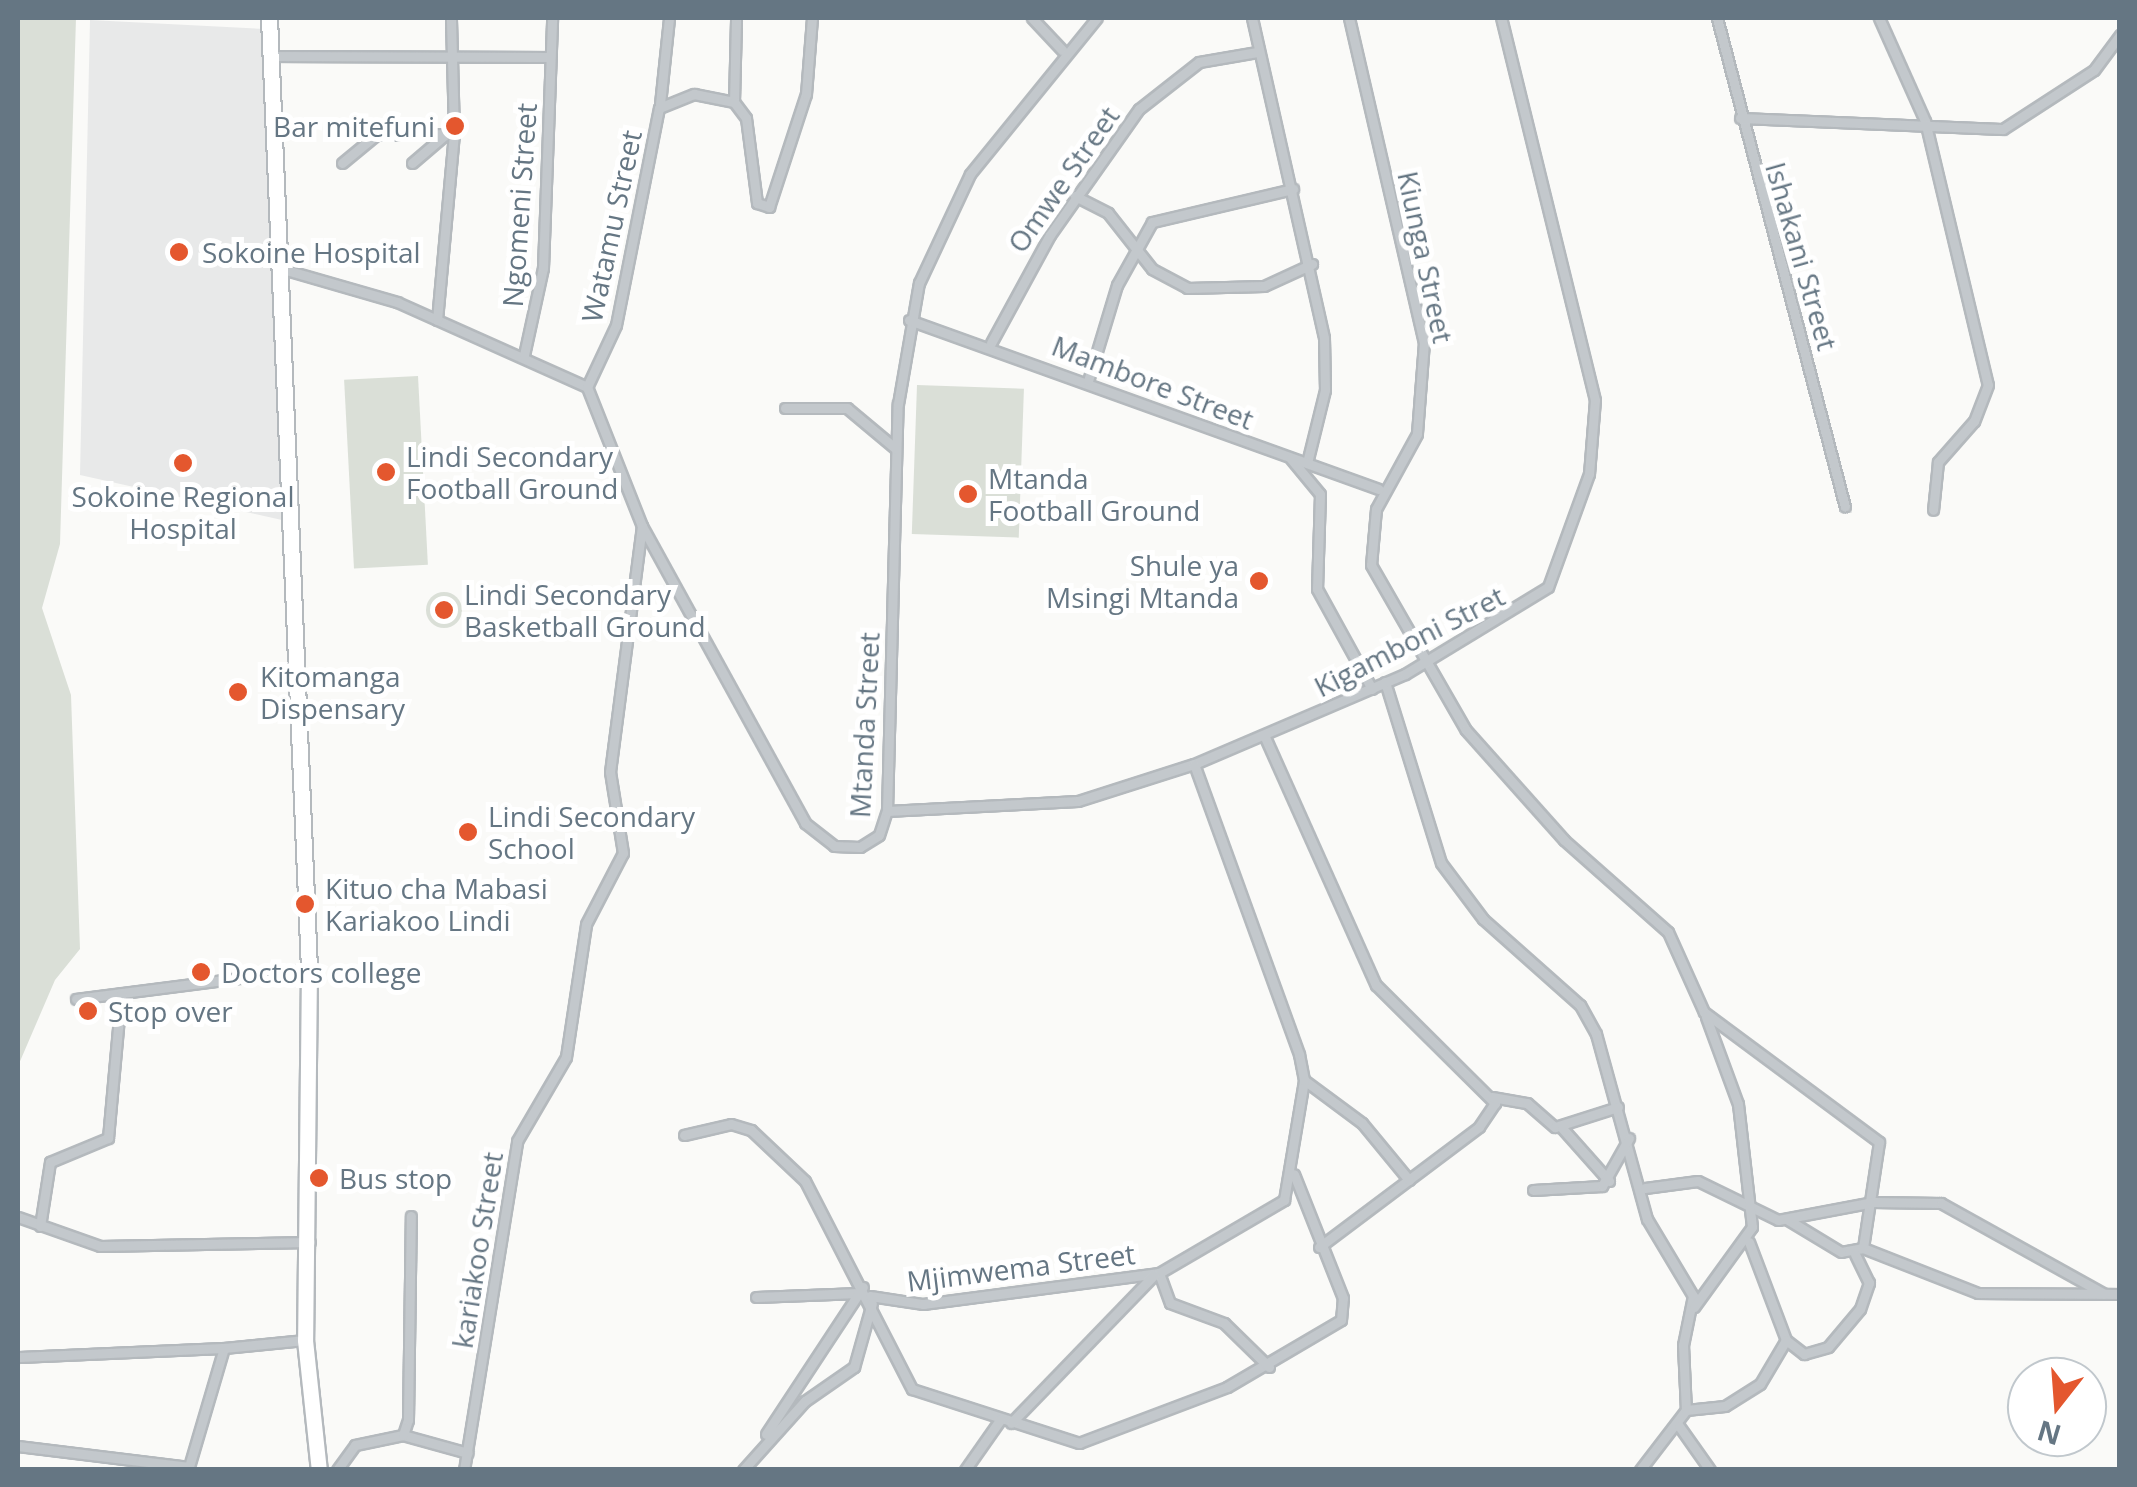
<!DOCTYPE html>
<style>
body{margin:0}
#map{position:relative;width:2137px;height:1487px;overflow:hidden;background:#fafaf8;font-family:"Open Sans",sans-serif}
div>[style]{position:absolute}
.built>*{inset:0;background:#e8e9e9}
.green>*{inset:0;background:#dadfd7;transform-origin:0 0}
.round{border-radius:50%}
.roads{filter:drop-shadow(2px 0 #b4b9bd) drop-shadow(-2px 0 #b4b9bd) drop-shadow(0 2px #b4b9bd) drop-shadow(0 -2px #b4b9bd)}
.street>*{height:9px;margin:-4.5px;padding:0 4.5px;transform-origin:4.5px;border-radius:4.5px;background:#c3c8cc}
.highway>*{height:15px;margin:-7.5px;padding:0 7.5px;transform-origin:7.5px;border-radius:7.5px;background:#fff}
.dots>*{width:28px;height:28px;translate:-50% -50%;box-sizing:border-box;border:5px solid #fff;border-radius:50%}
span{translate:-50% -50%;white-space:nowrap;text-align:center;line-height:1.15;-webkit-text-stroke:10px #fff;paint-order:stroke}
.poi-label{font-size:28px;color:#657683}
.right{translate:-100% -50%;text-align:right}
.left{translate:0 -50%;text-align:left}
.street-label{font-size:28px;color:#657683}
.frame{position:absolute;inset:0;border:20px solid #657683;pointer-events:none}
.north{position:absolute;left:2007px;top:1357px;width:100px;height:100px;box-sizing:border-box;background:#fff;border:2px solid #c1c8cd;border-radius:50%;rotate:197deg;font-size:28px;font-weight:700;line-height:40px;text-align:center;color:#657683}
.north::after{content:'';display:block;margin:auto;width:35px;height:45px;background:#e4572e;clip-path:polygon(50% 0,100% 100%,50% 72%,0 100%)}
</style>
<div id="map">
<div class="built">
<i style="clip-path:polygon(90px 20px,265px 29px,282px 520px,80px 475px)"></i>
</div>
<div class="green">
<i style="clip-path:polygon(18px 18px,76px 18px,60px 544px,42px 608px,71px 695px,80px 949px,55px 980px,18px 1066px)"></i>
<i style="left:418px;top:376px;width:189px;height:74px;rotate:87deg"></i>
<i style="left:917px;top:385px;width:107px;height:149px;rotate:2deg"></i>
<i class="round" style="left:426px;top:592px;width:36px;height:36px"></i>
</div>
<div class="roads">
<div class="street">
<i style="left:1032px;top:18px;width:44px;rotate:46.8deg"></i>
<i style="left:1252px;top:18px;width:328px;rotate:77.3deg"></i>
<i style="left:1324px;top:338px;width:52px;rotate:88.9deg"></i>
<i style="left:1325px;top:390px;width:75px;rotate:103.9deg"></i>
<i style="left:1349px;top:18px;width:333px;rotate:77deg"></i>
<i style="left:1424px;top:342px;width:92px;rotate:94.4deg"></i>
<i style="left:1417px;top:434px;width:85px;rotate:118.7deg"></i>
<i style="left:1376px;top:509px;width:56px;rotate:95.1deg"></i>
<i style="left:1371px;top:565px;width:190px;rotate:60.1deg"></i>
<i style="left:1466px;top:730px;width:147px;rotate:48.3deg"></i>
<i style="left:1564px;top:840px;width:139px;rotate:41.5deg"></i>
<i style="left:1668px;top:932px;width:88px;rotate:65.8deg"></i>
<i style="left:1704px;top:1012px;width:218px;rotate:36.6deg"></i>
<i style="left:1879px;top:1142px;width:107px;rotate:98.6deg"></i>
<i style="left:1863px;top:1248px;width:22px;rotate:170deg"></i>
<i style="left:1841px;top:1252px;width:62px;rotate:-148.9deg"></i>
<i style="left:1717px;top:18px;width:505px;rotate:75.33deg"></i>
<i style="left:1879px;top:18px;width:113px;rotate:65.9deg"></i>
<i style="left:1925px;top:121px;width:271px;rotate:76.6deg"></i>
<i style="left:1988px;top:385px;width:39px;rotate:111deg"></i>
<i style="left:1974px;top:421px;width:55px;rotate:131.3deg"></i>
<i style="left:1938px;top:462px;width:48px;rotate:95.9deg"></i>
<i style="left:271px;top:56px;width:279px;rotate:0.2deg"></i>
<i style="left:734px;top:102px;width:84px;rotate:-88.6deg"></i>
<i style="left:660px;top:104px;width:86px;rotate:-84deg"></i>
<i style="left:1740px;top:118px;width:263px;rotate:2.4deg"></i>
<i style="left:2003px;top:129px;width:108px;rotate:-33deg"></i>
<i style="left:2094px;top:70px;width:44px;rotate:-53.4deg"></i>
<i style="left:342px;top:163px;width:44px;rotate:-39.5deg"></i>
<i style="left:376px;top:135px;width:78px;rotate:-0.7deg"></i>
<i style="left:412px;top:163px;width:45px;rotate:-40.5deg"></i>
<i style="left:1075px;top:196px;width:37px;rotate:27deg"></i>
<i style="left:1108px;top:213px;width:71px;rotate:51.8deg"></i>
<i style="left:1152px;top:269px;width:40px;rotate:28deg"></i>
<i style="left:1187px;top:288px;width:77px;rotate:-1.5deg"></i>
<i style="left:1264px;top:286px;width:53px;rotate:-24.6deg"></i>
<i style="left:286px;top:270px;width:116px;rotate:16.1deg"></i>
<i style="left:397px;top:302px;width:208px;rotate:24.1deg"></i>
<i style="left:587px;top:387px;width:149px;rotate:68.4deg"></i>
<i style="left:642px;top:526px;width:339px;rotate:61.2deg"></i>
<i style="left:805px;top:823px;width:37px;rotate:38deg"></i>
<i style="left:834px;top:846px;width:26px;rotate:2deg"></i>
<i style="left:860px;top:847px;width:22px;rotate:-32deg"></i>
<i style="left:879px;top:835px;width:25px;rotate:-72deg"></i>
<i style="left:887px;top:811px;width:407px;rotate:-88.5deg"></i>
<i style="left:898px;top:404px;width:123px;rotate:-80.2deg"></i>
<i style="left:919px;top:283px;width:120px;rotate:-64.9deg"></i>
<i style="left:970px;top:174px;width:201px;rotate:-50.9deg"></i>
<i style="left:437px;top:320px;width:187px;rotate:-84.8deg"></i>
<i style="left:454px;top:134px;width:116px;rotate:-91.5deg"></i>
<i style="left:909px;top:320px;width:499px;rotate:19.8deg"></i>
<i style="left:991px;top:343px;width:123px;rotate:-61.4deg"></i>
<i style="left:1050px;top:235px;width:154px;rotate:-54.8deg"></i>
<i style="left:1139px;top:109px;width:76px;rotate:-38.1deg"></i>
<i style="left:1199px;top:62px;width:59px;rotate:-9.8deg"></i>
<i style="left:524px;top:355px;width:89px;rotate:-77.7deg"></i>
<i style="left:543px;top:268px;width:250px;rotate:-87.9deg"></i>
<i style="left:1088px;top:381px;width:100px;rotate:-73.2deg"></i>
<i style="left:1117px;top:285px;width:72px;rotate:-60.9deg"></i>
<i style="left:1152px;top:222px;width:145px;rotate:-13.2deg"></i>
<i style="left:587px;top:387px;width:68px;rotate:-64.9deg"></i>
<i style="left:616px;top:325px;width:221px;rotate:-78.8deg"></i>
<i style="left:659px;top:108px;width:38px;rotate:-22deg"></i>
<i style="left:694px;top:94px;width:41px;rotate:11.3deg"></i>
<i style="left:734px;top:102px;width:20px;rotate:53deg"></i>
<i style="left:746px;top:118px;width:86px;rotate:82.6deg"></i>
<i style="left:757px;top:203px;width:13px;rotate:18deg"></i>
<i style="left:769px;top:207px;width:119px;rotate:-71.9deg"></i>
<i style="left:806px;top:94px;width:76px;rotate:-85.5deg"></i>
<i style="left:785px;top:408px;width:62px"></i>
<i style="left:847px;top:408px;width:64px;rotate:39.9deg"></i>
<i style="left:1291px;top:459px;width:45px;rotate:50.4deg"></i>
<i style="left:1320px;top:494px;width:95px;rotate:91.8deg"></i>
<i style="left:1317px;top:589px;width:114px;rotate:61.2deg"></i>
<i style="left:1385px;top:682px;width:189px;rotate:72.8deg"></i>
<i style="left:1441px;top:863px;width:70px;rotate:53.1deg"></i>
<i style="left:1483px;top:919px;width:130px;rotate:41.6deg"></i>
<i style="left:1580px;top:1005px;width:33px;rotate:61deg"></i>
<i style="left:1596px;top:1034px;width:192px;rotate:74.6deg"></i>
<i style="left:1647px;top:1219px;width:90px;rotate:59.1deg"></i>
<i style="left:1693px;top:1296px;width:50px;rotate:101.5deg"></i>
<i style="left:1683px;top:1345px;width:65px;rotate:87.4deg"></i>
<i style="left:1686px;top:1410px;width:76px;rotate:127.5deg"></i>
<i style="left:1264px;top:735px;width:274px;rotate:65.9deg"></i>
<i style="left:1376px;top:985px;width:168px;rotate:44.8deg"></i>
<i style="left:1495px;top:1103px;width:29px;rotate:124deg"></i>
<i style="left:1479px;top:1127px;width:200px;rotate:143.1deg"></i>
<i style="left:887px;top:811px;width:191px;rotate:-3deg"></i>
<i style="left:1078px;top:801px;width:122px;rotate:-17.7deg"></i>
<i style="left:1194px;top:764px;width:229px;rotate:-23.1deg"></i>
<i style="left:1405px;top:674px;width:167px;rotate:-31.3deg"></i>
<i style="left:1548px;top:587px;width:120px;rotate:-70.1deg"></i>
<i style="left:1589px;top:474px;width:74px;rotate:-85.4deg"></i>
<i style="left:1595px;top:400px;width:393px;rotate:-103.8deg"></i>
<i style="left:76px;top:999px;width:235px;rotate:-7.3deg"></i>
<i style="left:1304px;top:1080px;width:72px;rotate:36.6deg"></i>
<i style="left:1362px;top:1123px;width:74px;rotate:50.5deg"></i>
<i style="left:1492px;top:1097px;width:36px;rotate:10deg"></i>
<i style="left:1527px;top:1103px;width:37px;rotate:41deg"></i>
<i style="left:1555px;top:1127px;width:66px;rotate:-17.6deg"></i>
<i style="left:1562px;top:1128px;width:71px;rotate:48.4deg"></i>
<i style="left:684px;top:1135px;width:48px;rotate:-13.2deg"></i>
<i style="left:731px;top:1124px;width:21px;rotate:17deg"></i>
<i style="left:751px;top:1130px;width:74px;rotate:43.4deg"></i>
<i style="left:805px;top:1181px;width:234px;rotate:62.8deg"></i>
<i style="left:912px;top:1389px;width:176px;rotate:17.9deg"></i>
<i style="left:1079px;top:1443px;width:158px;rotate:-20.7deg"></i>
<i style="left:1227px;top:1387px;width:132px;rotate:-30.4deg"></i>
<i style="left:1341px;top:1320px;width:22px;rotate:-85deg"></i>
<i style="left:1343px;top:1298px;width:133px;rotate:-111.6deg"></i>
<i style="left:1645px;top:1188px;width:53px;rotate:-7.5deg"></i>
<i style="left:1698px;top:1181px;width:89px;rotate:26deg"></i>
<i style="left:1778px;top:1220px;width:97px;rotate:-10.7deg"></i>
<i style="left:1873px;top:1202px;width:68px;rotate:0.8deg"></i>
<i style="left:1941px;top:1203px;width:185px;rotate:29.1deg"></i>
<i style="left:1533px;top:1190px;width:69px;rotate:-3.3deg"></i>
<i style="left:1602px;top:1186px;width:55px;rotate:-60.6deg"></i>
<i style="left:18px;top:1217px;width:87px;rotate:19.5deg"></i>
<i style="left:100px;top:1246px;width:210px;rotate:-1.1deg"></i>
<i style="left:40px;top:1226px;width:65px;rotate:-81.1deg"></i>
<i style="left:50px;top:1162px;width:63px;rotate:-22.5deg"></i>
<i style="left:108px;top:1138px;width:145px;rotate:-84.8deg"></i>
<i style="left:1749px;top:1242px;width:105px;rotate:69.3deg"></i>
<i style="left:1786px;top:1340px;width:23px;rotate:38deg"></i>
<i style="left:1804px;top:1354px;width:25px;rotate:-16deg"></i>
<i style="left:1828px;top:1347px;width:50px;rotate:-49.9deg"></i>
<i style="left:1860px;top:1309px;width:28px;rotate:-71deg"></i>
<i style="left:1869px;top:1283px;width:32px;rotate:-116deg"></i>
<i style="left:1863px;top:1248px;width:123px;rotate:21.4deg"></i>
<i style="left:1978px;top:1293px;width:142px;rotate:0.4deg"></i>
<i style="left:1159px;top:1273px;width:32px;rotate:70deg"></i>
<i style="left:1170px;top:1303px;width:58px;rotate:20.3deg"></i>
<i style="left:1224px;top:1323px;width:63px;rotate:44.4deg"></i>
<i style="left:870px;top:1296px;width:54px;rotate:8.6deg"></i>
<i style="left:923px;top:1304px;width:238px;rotate:-7.5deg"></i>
<i style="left:1159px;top:1273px;width:145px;rotate:-30.3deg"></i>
<i style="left:1284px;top:1200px;width:122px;rotate:-80.5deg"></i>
<i style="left:1304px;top:1080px;width:26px;rotate:-101deg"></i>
<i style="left:1299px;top:1054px;width:308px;rotate:-109.9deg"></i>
<i style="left:756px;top:1297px;width:103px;rotate:-2.2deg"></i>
<i style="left:1694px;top:1307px;width:99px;rotate:-54.1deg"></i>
<i style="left:1752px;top:1227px;width:124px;rotate:-96.5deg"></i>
<i style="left:1738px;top:1104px;width:93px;rotate:-110.2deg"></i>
<i style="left:18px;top:1357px;width:206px;rotate:-2.5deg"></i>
<i style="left:1686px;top:1410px;width:39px;rotate:-6deg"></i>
<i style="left:1725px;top:1406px;width:41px;rotate:-32.2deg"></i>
<i style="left:1760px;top:1384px;width:51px;rotate:-59.4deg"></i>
<i style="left:1011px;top:1423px;width:206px;rotate:-46deg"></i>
<i style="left:1679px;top:1426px;width:54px;rotate:54.8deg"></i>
<i style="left:766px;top:1434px;width:176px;rotate:-56.6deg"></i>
<i style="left:403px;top:1435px;width:67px;rotate:15.5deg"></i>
<i style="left:18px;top:1446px;width:172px;rotate:7deg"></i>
<i style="left:188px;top:1470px;width:127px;rotate:-73.6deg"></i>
<i style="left:224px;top:1348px;width:81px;rotate:-5.6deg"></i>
<i style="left:337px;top:1470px;width:31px;rotate:-54deg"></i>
<i style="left:355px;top:1445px;width:49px;rotate:-11.8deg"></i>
<i style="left:403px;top:1435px;width:16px;rotate:-72deg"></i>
<i style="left:408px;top:1420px;width:204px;rotate:-89.2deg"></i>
<i style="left:464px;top:1470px;width:333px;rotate:-80.8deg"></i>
<i style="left:517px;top:1141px;width:97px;rotate:-59.7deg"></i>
<i style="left:566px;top:1057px;width:134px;rotate:-81.4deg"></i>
<i style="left:586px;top:924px;width:80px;rotate:-62.5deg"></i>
<i style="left:623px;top:853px;width:82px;rotate:-99.1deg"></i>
<i style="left:610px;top:772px;width:248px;rotate:-82.6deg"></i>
<i style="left:743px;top:1470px;width:93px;rotate:-48.1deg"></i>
<i style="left:805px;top:1401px;width:60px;rotate:-34.8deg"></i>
<i style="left:854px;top:1367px;width:66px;rotate:-74.3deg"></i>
<i style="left:965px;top:1470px;width:61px;rotate:-55deg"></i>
</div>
<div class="highway">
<i style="left:269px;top:18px;width:952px;rotate:87.59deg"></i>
<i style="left:309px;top:969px;width:371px;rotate:90.6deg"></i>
<i style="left:305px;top:1340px;width:131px;rotate:83.9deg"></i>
</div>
</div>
<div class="dots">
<i style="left:455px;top:126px;background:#e4572e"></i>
<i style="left:179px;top:252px;background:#e4572e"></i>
<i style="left:183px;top:463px;background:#e4572e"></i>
<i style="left:386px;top:472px;background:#e4572e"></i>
<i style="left:968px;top:494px;background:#e4572e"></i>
<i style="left:1259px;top:581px;background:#e4572e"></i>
<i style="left:444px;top:610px;background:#e4572e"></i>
<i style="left:238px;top:692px;background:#e4572e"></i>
<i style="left:468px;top:832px;background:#e4572e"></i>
<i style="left:305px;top:904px;background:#e4572e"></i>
<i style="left:201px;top:972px;background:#e4572e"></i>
<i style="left:88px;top:1011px;background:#e4572e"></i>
<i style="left:319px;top:1178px;background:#e4572e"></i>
</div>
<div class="poi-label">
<span class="right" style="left:435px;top:126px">Bar mitefuni</span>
<span class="left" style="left:202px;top:252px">Sokoine Hospital</span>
<span class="left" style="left:406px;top:472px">Lindi Secondary<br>Football Ground</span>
<span class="left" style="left:988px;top:494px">Mtanda<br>Football Ground</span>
<span style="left:183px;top:512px">Sokoine Regional<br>Hospital</span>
<span class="right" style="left:1239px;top:581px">Shule ya<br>Msingi Mtanda</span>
<span class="left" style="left:464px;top:610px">Lindi Secondary<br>Basketball Ground</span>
<span class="left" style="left:260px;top:692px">Kitomanga<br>Dispensary</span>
<span class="left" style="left:488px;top:832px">Lindi Secondary<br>School</span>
<span class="left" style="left:325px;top:904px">Kituo cha Mabasi<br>Kariakoo Lindi</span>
<span class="left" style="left:221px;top:972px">Doctors college</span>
<span class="left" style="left:108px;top:1011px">Stop over</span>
<span class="left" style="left:339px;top:1178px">Bus stop</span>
</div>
<div class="street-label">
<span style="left:1063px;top:179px;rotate:-55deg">Omwe Street</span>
<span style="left:519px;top:205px;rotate:-86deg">Ngomeni Street</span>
<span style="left:611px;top:226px;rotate:-78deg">Watamu Street</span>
<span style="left:1802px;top:256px;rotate:74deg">Ishakani Street</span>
<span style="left:1426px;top:257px;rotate:78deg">Kiunga Street</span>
<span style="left:1153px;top:382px;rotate:21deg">Mambore Street</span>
<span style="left:1409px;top:641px;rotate:-27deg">Kigamboni Stret</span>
<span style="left:864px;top:725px;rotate:-87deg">Mtanda Street</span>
<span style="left:477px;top:1250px;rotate:-81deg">kariakoo Street</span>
<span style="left:1021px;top:1267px;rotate:-7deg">Mjimwema Street</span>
</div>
<div class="frame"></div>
<div class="north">N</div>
</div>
